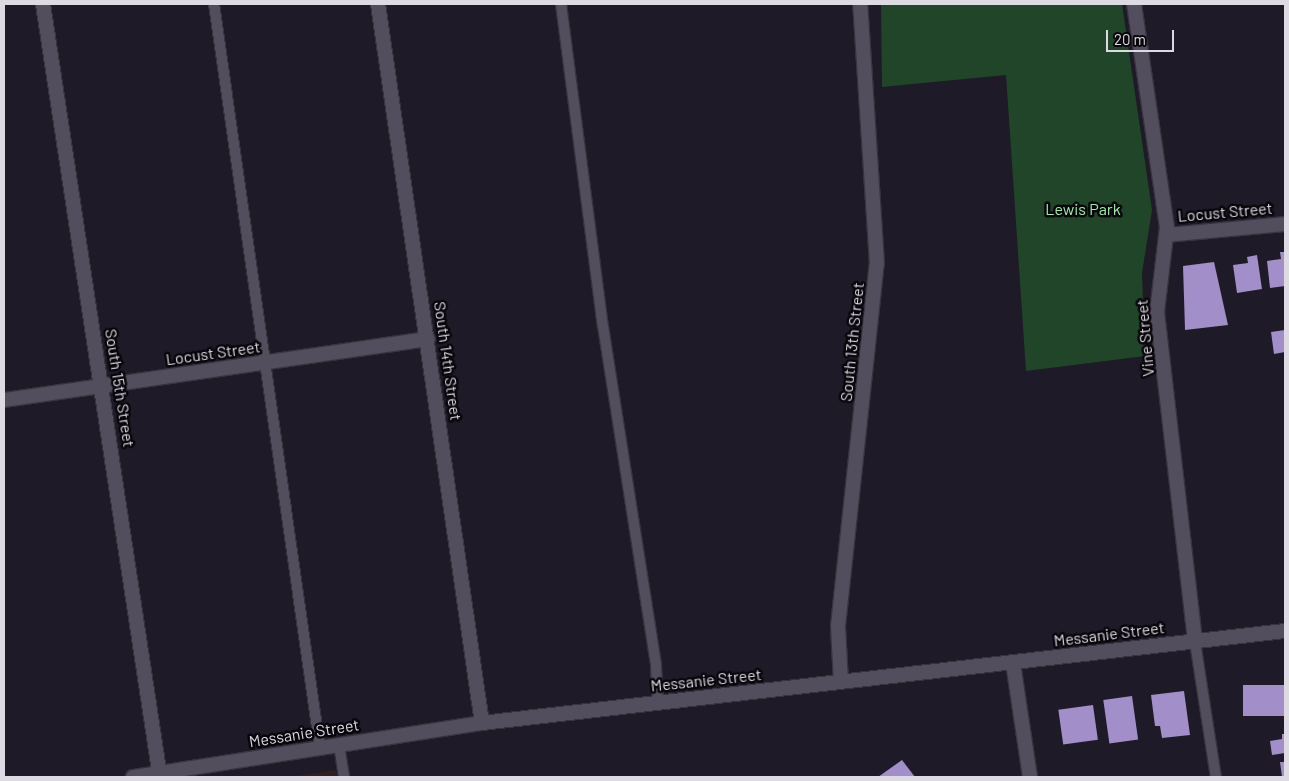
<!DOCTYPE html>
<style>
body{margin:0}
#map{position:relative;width:1289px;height:781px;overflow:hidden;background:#1e1a27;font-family:Barlow,sans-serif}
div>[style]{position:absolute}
.industrial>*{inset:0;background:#311e1f}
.green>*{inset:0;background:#204529}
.building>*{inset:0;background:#a28ec9;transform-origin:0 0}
.roads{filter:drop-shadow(1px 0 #37343e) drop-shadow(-1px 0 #37343e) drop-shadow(0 1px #37343e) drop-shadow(0 -1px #37343e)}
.service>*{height:10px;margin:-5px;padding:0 5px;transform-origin:5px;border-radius:5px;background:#524e5d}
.minor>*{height:14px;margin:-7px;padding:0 7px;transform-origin:7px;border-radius:7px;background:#524e5d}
.tertiary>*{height:14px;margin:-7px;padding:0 7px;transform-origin:7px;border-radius:7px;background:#524e5d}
span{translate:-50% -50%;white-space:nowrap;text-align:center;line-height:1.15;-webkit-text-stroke:5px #08060b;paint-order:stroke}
.park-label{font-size:16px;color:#9cecac}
.street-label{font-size:16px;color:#dddae3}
.frame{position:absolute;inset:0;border:5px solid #dddae3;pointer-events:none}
.scale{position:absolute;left:1106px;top:30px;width:68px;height:22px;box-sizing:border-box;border:2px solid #dddae3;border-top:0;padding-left:6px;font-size:15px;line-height:18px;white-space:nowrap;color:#dddae3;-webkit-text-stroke:4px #08060b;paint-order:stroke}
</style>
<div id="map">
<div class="industrial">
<i style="clip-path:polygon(336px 770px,337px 777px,288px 777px)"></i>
</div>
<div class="green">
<i style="clip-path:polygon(881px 4px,1122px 4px,1152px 210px,1142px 273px,1145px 356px,1026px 371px,1006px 75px,882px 87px)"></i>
</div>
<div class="building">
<i style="clip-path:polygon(1280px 252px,1285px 252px,1285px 286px,1270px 288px,1267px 261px,1281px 259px)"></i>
<i style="clip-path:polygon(1257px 255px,1262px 289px,1237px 293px,1233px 265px,1248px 263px,1247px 257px)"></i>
<i style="clip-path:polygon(1214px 262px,1228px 325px,1185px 330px,1183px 266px)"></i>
<i style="clip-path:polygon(1285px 330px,1285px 352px,1274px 354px,1271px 332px)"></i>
<i style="left:1285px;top:685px;width:31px;height:42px;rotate:90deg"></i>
<i style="clip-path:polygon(1184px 691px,1190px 735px,1162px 738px,1160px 726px,1155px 726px,1151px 695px)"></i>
<i style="left:1132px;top:696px;width:44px;height:29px;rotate:82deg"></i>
<i style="left:1093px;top:705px;width:35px;height:35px;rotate:82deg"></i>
<i style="clip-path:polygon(1282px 734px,1285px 734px,1285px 753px,1272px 755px,1270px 741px,1282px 739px)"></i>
<i style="clip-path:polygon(902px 760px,915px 777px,878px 777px)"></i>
<i style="clip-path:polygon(1280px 762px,1285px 762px,1285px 777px,1282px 777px)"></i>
</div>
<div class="roads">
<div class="service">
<i style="left:214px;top:4px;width:752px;rotate:81.89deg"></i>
<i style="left:561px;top:4px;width:325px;rotate:82.6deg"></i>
<i style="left:603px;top:326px;width:344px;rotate:81.1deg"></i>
<i style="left:656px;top:666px;width:37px;rotate:87deg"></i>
<i style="left:1195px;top:642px;width:137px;rotate:81.2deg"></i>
<i style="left:339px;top:745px;width:32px;rotate:81deg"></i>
</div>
<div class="minor">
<i style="left:43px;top:4px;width:782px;rotate:81.39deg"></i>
<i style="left:378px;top:4px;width:726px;rotate:81.77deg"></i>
<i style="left:1134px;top:4px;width:225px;rotate:81.6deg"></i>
<i style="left:1167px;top:227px;width:86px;rotate:96.7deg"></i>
<i style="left:1157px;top:312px;width:332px;rotate:83.4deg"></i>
<i style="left:1167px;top:235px;width:119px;rotate:-5.3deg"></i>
<i style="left:4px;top:400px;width:428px;rotate:-8.2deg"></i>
<i style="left:841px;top:682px;width:56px;rotate:-93.1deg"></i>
<i style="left:838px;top:626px;width:364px;rotate:-83.9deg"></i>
<i style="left:877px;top:264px;width:261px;rotate:-93.7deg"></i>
</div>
<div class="tertiary">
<i style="left:1013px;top:663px;width:115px;rotate:81.5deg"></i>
<i style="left:133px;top:777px;width:353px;rotate:-8.8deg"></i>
<i style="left:482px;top:723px;width:808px;rotate:-6.54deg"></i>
</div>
</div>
<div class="park-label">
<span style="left:1083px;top:209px">Lewis Park</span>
</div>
<div class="street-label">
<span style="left:1225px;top:212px;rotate:-5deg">Locust Street</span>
<span style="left:1145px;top:338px;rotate:-95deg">Vine Street</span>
<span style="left:852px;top:342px;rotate:-84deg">South 13th Street</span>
<span style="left:213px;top:353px;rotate:-8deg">Locust Street</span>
<span style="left:448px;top:361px;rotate:82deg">South 14th Street</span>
<span style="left:120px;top:388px;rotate:81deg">South 15th Street</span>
<span style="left:1109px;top:634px;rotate:-7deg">Messanie Street</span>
<span style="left:706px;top:680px;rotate:-6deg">Messanie Street</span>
<span style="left:304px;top:733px;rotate:-9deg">Messanie Street</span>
</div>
<div class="frame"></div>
<div class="scale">20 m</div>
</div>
